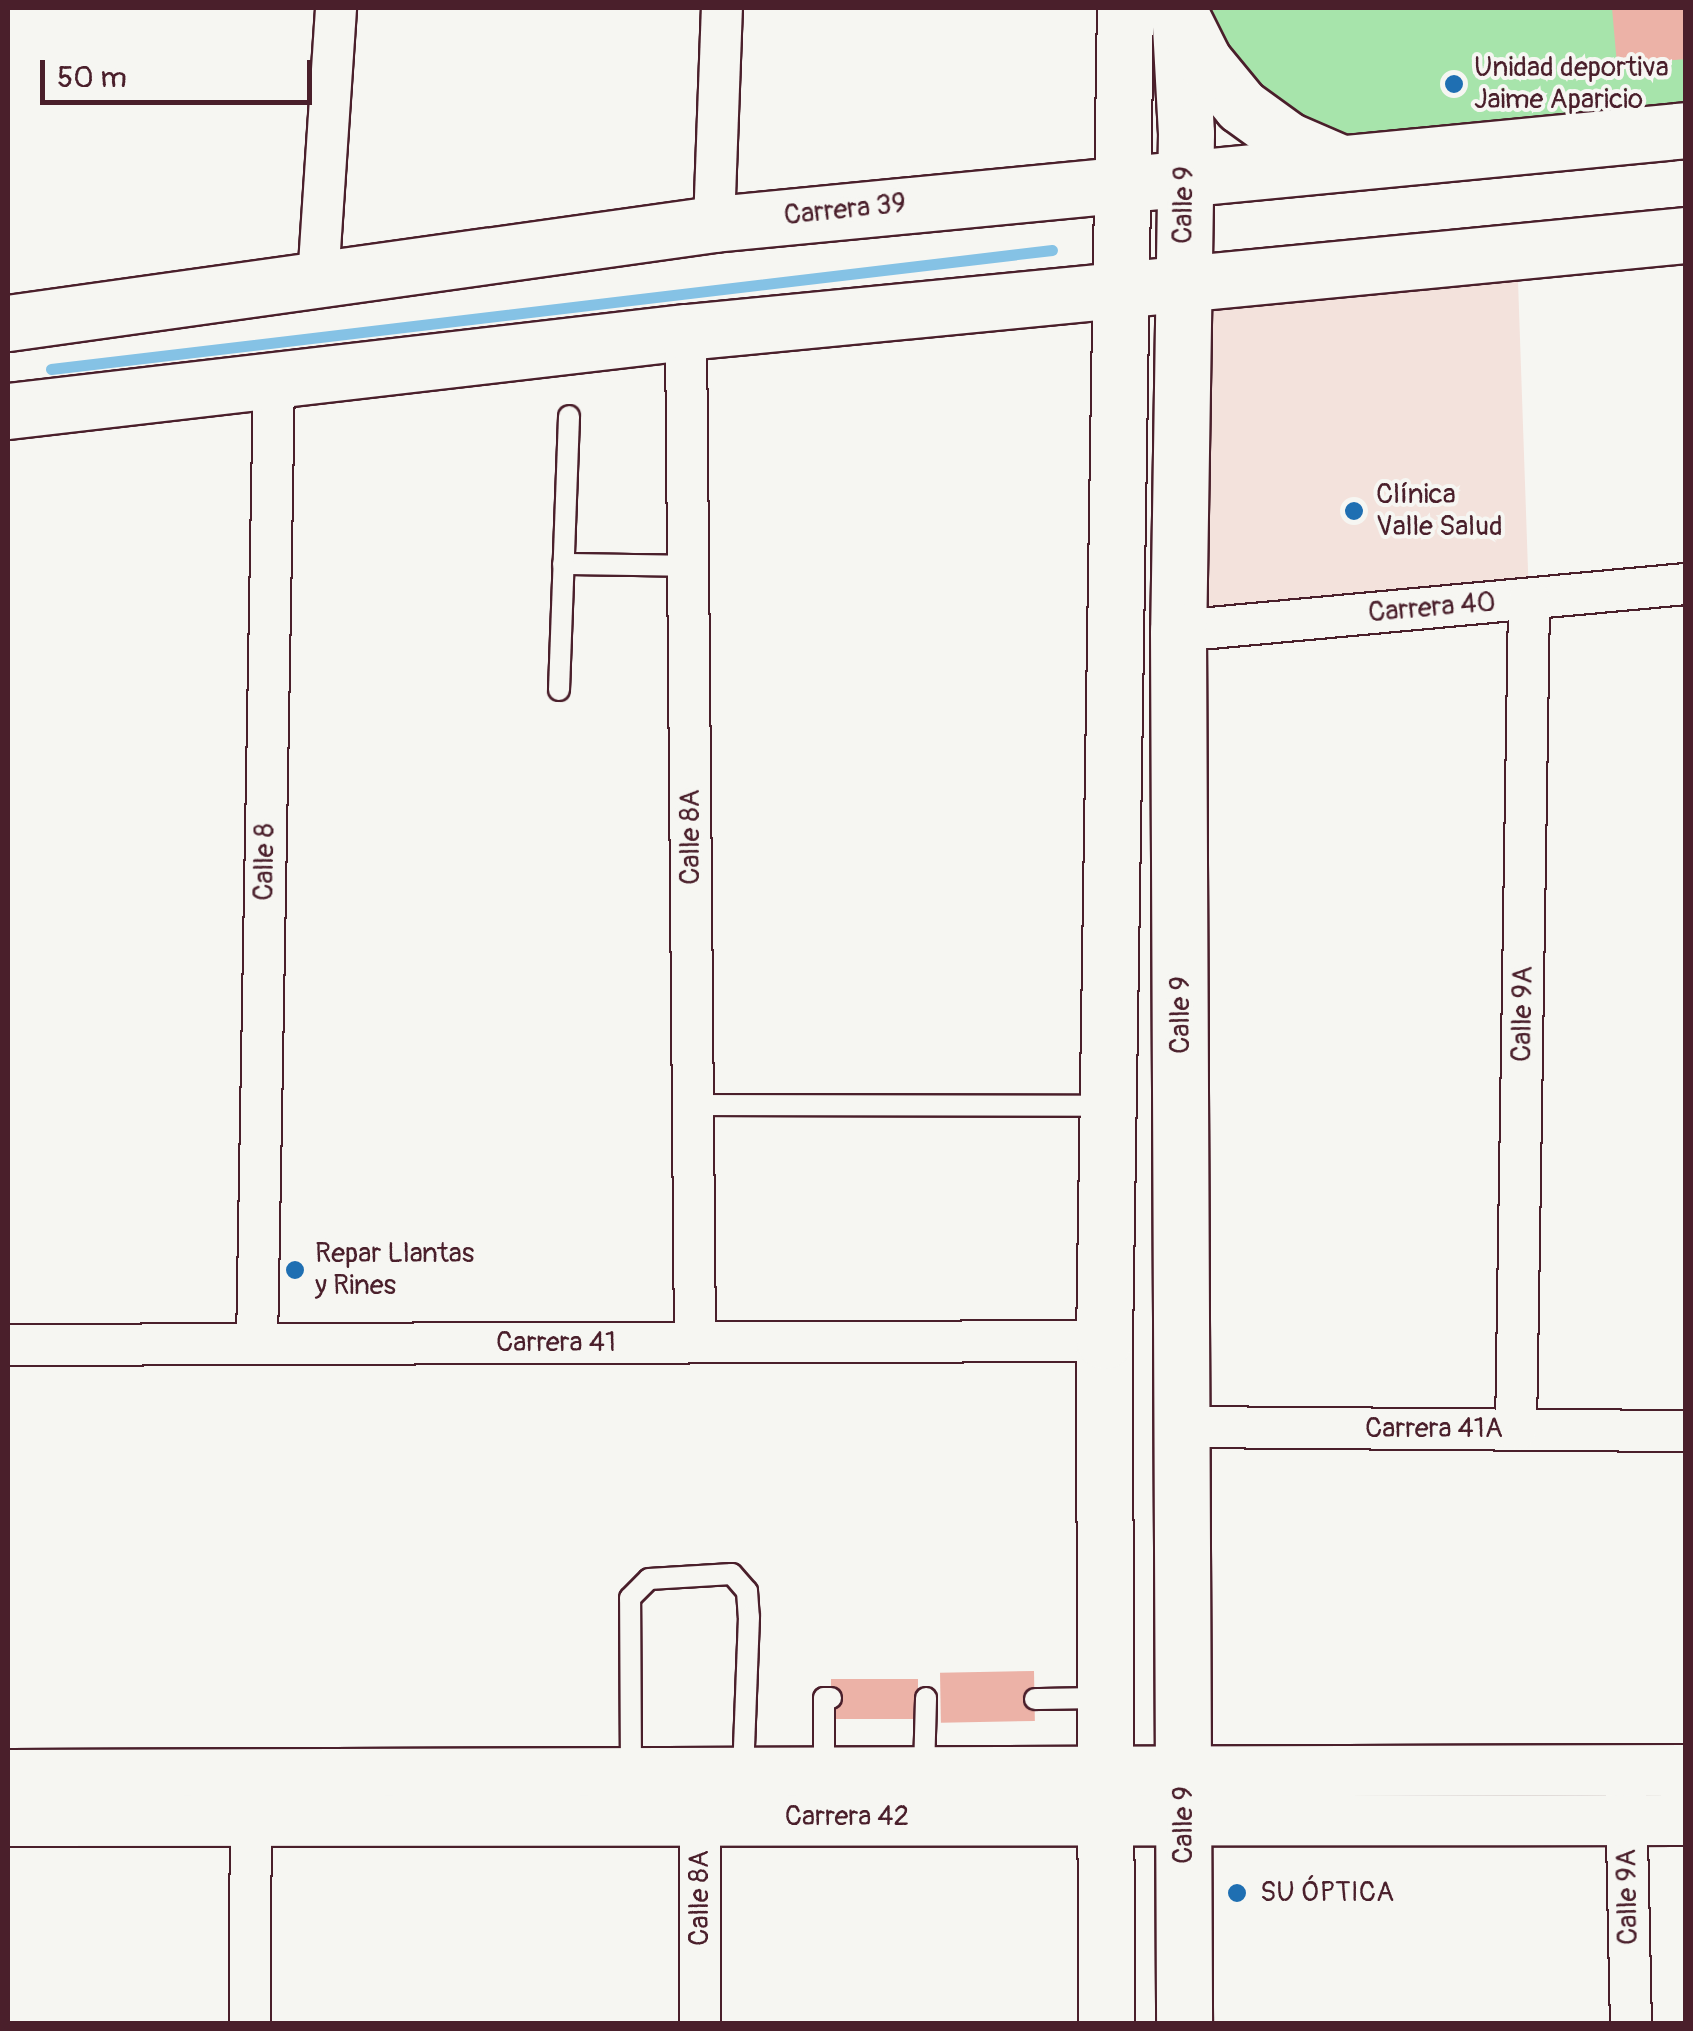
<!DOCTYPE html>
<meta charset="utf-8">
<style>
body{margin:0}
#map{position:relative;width:1693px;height:2031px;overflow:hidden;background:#f6f6f2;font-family:Pangolin,sans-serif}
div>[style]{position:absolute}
.built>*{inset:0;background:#f3e2dc}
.green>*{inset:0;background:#a7e4ab}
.stream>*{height:11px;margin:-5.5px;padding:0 5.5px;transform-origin:5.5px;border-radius:5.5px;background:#85c2e5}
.building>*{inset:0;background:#ecb2a7;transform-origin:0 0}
.roads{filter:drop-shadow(2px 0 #4a1f2b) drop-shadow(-2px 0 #4a1f2b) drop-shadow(0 2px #4a1f2b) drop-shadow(0 -2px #4a1f2b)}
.service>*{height:20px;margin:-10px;padding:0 10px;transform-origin:10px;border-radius:10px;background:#f6f6f2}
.minor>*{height:40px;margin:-20px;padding:0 20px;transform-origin:20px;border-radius:20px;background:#f6f6f2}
.tertiary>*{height:50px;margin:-25px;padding:0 25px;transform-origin:25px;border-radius:25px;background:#f6f6f2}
.secondary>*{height:55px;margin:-27.5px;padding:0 27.5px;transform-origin:27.5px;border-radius:27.5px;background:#f6f6f2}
.dots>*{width:28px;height:28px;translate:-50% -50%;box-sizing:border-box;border:5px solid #f6f6f2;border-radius:50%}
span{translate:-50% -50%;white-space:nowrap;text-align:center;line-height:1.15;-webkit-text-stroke:8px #f6f6f2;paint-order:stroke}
.poi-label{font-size:28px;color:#4a1f2b}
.left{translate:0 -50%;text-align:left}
.street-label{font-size:28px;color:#4a1f2b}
.frame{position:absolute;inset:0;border:10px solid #4a1f2b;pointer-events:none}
.scale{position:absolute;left:40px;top:60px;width:272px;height:45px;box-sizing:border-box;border:5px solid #4a1f2b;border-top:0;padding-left:12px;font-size:30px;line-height:35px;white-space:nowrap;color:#4a1f2b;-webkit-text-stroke:8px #f6f6f2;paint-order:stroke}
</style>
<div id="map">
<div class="built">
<i style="clip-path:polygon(1517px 252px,1529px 599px,1178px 631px,1182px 283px)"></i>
</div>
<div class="green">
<i style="clip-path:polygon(1179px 8px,1685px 8px,1685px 130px,1288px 140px)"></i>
</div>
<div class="stream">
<i style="left:51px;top:369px;width:1008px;rotate:-6.78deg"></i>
</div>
<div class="building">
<i style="clip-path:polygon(1612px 8px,1686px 8px,1686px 59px,1617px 65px)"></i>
<i style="left:1034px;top:1671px;width:50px;height:94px;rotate:89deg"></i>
<i style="left:831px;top:1679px;width:87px;height:40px"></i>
</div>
<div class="roads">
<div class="service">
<i style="left:563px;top:564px;width:125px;rotate:0.9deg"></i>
<i style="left:559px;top:690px;width:274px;rotate:-87.9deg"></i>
<i style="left:693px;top:1105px;width:413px;rotate:0.1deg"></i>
<i style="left:1035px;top:1699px;width:67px;rotate:-0.9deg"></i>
<i style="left:924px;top:1771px;width:73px;rotate:-88.4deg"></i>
<i style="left:631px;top:1772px;width:174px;rotate:-90.3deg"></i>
<i style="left:630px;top:1598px;width:27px;rotate:-45deg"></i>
<i style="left:649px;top:1579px;width:83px;rotate:-3.4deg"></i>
<i style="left:732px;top:1574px;width:23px;rotate:49deg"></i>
<i style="left:747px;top:1591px;width:26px;rotate:86deg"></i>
<i style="left:749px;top:1617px;width:155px;rotate:92.2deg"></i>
<i style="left:824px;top:1772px;width:74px;rotate:-90deg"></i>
<i style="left:824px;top:1698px;width:7px"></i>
</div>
<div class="minor">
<i style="left:714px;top:224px;width:216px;rotate:-87.9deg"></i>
<i style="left:318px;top:280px;width:273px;rotate:-86.2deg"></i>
<i style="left:686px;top:332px;width:1010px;rotate:89.49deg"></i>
<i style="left:1178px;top:631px;width:510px;rotate:-5.29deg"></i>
<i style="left:257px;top:1344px;width:963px;rotate:-88.99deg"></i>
<i style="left:8px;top:1345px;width:1096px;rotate:-0.21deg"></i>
<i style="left:1183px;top:1427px;width:503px;rotate:0.46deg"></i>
<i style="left:1516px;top:1430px;width:831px;rotate:-89.1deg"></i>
<i style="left:1626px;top:1789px;width:235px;rotate:88.8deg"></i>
<i style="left:250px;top:2024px;width:231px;rotate:-89.8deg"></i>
<i style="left:700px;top:2024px;width:231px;rotate:-90deg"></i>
</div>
<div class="tertiary">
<i style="left:8px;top:1775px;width:1678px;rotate:-0.17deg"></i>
<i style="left:8px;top:1821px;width:1678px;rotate:-0.03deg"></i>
</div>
<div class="secondary">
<i style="left:1179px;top:8px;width:125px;rotate:86.8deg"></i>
<i style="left:1186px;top:133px;width:498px;rotate:90.9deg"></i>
<i style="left:1178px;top:631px;width:1393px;rotate:89.75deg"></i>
<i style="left:1183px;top:19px;width:47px;rotate:63.4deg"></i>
<i style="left:1204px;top:61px;width:58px;rotate:50.6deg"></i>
<i style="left:1241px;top:106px;width:58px;rotate:35.9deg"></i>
<i style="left:1288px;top:140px;width:56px;rotate:23.3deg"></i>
<i style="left:8px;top:323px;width:713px;rotate:-7.98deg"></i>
<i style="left:714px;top:224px;width:977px;rotate:-5.52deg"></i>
<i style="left:8px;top:411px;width:683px;rotate:-6.65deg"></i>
<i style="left:686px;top:332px;width:1005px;rotate:-5.54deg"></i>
<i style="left:1106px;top:2024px;width:683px;rotate:-90.17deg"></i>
<i style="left:1104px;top:1341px;width:1333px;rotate:-89.1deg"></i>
</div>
</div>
<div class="dots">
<i style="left:1454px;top:84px;background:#1f6fb2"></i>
<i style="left:1354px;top:511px;background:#1f6fb2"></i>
<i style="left:295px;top:1270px;background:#1f6fb2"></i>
<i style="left:1237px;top:1893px;background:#1f6fb2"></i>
</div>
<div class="poi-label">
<span class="left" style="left:1474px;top:84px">Unidad deportiva<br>Jaime Aparicio</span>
<span class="left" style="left:1376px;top:511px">Clínica<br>Valle Salud</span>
<span class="left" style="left:315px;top:1270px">Repar Llantas<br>y Rines</span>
<span class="left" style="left:1260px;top:1893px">SU ÓPTICA</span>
</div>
<div class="street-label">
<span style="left:1184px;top:205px;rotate:-89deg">Calle 9</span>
<span style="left:845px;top:210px;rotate:-6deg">Carrera 39</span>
<span style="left:1432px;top:608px;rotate:-5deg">Carrera 40</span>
<span style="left:691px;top:837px;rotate:-90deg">Calle 8A</span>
<span style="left:265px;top:862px;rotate:-89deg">Calle 8</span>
<span style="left:1523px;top:1014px;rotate:-89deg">Calle 9A</span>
<span style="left:1181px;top:1015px;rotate:-90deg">Calle 9</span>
<span style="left:556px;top:1343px">Carrera 41</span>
<span style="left:1434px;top:1429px">Carrera 41A</span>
<span style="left:847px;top:1817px">Carrera 42</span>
<span style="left:1184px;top:1825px;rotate:-90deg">Calle 9</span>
<span style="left:1628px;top:1897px;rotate:-91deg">Calle 9A</span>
<span style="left:700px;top:1898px;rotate:-90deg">Calle 8A</span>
</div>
<div class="frame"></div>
<div class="scale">50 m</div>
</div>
